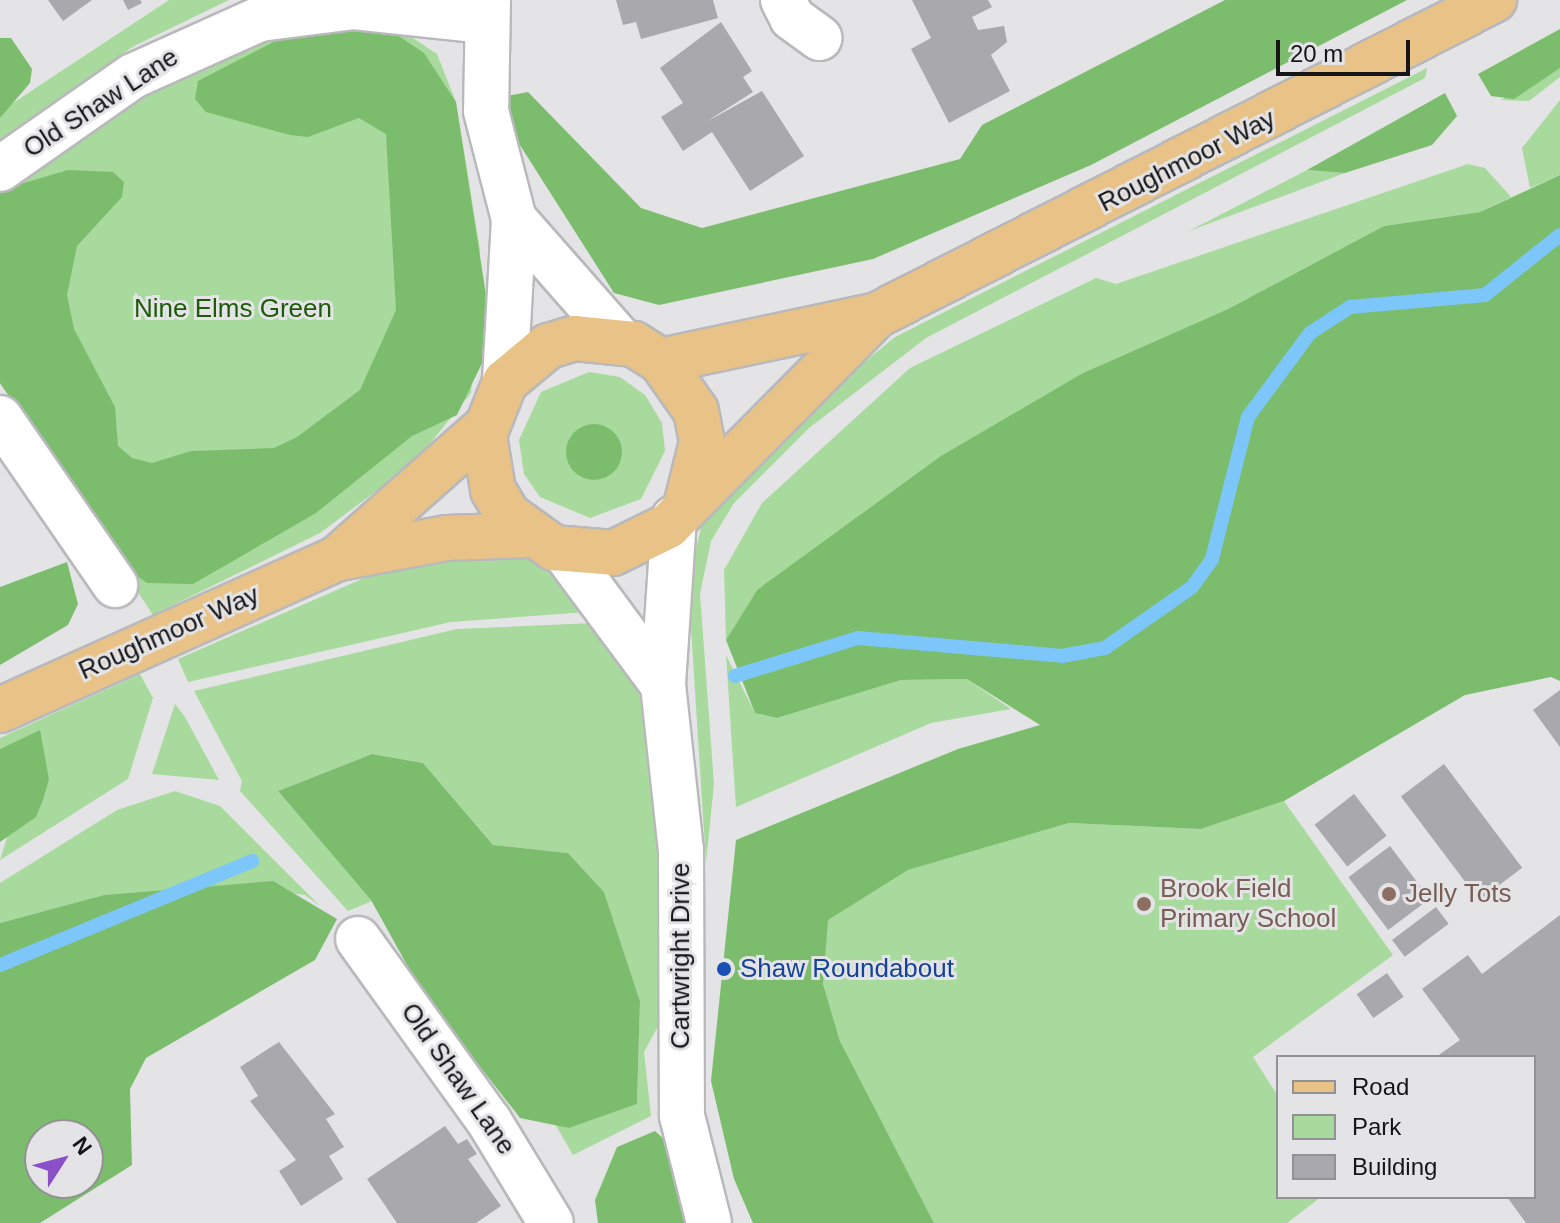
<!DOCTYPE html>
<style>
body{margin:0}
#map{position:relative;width:1560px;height:1223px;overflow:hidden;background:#e4e4e7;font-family:Arial,sans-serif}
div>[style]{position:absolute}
.green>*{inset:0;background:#a7da9c}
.forest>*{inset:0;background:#7cbd6d}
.round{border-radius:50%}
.stream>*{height:14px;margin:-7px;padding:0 7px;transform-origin:7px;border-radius:7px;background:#7dc6f9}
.building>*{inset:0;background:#a9a8ac;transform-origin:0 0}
.roads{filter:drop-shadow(2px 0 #b9b9bc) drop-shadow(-2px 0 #b9b9bc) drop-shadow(0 2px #b9b9bc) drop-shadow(0 -2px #b9b9bc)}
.minor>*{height:44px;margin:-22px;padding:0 22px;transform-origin:22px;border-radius:22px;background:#fff}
.major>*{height:44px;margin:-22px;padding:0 22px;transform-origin:22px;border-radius:22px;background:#e8c286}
.dots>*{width:22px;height:22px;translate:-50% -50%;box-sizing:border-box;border:4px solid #e4e4e7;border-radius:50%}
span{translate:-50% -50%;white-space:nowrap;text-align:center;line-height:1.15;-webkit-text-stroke:6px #e4e4e7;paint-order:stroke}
.street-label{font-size:26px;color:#161617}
.park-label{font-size:26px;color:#1c5b08}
.education-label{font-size:26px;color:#785e54}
.left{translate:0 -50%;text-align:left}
.transit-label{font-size:26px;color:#164399}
.legend{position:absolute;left:1276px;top:1055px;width:260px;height:144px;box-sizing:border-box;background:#e4e4e7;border:2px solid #929294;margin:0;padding:10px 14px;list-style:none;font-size:24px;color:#161617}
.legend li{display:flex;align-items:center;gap:16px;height:40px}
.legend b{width:40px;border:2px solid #929294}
.north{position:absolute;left:24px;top:1119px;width:80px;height:80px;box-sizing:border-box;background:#e4e4e7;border:2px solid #929294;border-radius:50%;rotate:54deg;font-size:22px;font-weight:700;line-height:32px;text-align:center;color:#161617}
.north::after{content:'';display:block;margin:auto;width:28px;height:36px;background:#8a50c7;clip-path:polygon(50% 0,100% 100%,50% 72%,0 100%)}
.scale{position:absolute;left:1276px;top:40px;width:134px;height:36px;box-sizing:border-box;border:4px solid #161617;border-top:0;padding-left:10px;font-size:24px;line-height:28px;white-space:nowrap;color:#161617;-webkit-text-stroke:6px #e4e4e7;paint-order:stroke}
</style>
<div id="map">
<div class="green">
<i style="clip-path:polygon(169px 0,229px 0,134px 46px,0 139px,0 117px,13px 103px)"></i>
<i style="clip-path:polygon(404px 32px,437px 54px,456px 102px,480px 250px,471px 393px,415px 462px,320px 533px,153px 615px,0 383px,0 183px,142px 92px,263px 36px)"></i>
<i style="clip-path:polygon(1427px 68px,1425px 78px,926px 338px,809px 428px,734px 503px,711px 541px,700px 594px,714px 784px,706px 863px,688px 581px,704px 516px,817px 401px,895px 337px)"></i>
<i style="clip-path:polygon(1560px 68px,1560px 77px,1529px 101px,1501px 100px)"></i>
<i style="clip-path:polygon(1560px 100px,1560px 175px,1530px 188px,1522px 148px)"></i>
<i style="clip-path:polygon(1468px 164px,1485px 168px,1511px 197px,1480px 212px,1384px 226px,1228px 309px,1083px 373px,757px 590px,726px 640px,724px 570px,762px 503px,910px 368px,1096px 278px,1116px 284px)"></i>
<i style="clip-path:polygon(1307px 170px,1345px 173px,1189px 231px)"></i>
<i style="clip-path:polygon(589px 372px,620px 377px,645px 395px,662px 423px,665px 451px,641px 499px,590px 518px,540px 497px,524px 474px,519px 440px,541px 392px)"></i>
<i style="clip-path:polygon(504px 548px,540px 561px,587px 612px,451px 622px,188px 682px,178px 659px,378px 572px)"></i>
<i style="clip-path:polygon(594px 623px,634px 680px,647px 718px,663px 833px,662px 1019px,644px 1052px,651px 1116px,573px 1155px,555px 1124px,569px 1128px,637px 1104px,640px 1001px,604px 892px,568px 853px,493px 845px,423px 763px,372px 754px,278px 791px,372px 901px,348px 911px,240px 791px,242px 781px,194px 691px,457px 629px)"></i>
<i style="clip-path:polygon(726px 655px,755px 713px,777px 718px,901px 680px,967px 679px,1011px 709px,931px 723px,736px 807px)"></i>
<i style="clip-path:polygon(140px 674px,153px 698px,128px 779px,0 860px,40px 731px,0 749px,0 738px)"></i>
<i style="clip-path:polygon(175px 704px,185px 717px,219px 780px,152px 774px)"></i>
<i style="clip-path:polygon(175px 791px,220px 806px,320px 906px,305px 895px,229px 885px,104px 895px,0 923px,0 883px,117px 810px)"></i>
<i style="clip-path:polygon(1284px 801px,1393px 955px,1253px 1057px,1278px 1096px,1278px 1197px,1321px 1197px,1287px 1223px,934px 1223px,840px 1041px,823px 984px,827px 920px,908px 870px,1069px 823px,1201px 829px)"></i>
</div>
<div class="forest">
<i style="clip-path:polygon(1225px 0,1407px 0,1091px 165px,873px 259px,659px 305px,614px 293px,511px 131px,501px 97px,528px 92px,641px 208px,702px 228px,960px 159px,982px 125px)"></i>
<i style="clip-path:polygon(302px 27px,390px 30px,424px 53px,456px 102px,489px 314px,485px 357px,457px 415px,412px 436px,316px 513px,193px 584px,147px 583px,131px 572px,0 383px,0 190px,68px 170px,113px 172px,124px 182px,122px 197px,77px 246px,67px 295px,74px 329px,115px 407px,118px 446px,132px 458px,152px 463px,191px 451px,274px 448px,297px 437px,360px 390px,396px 310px,386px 134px,359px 118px,308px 137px,290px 135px,206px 112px,195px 99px,198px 81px)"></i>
<i style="clip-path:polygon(1560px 29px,1560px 68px,1514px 99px,1491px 96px,1478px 74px)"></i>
<i style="clip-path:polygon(0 38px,11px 38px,32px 69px,30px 83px,0 118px)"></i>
<i style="clip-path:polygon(1445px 93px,1457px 116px,1432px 145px,1345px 173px,1307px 170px)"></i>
<i style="clip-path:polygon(1560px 175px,1560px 681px,1551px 677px,1465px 695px,1284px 801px,1201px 829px,1069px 823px,908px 870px,828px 920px,823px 984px,840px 1041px,934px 1223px,753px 1223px,734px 1179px,711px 1081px,736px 840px,958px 749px,1040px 725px,967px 679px,901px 680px,777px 718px,755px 713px,726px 640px,757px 590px,941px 456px,1083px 373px,1228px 309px,1384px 226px,1480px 212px)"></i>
<i class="round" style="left:566px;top:424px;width:56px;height:56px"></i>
<i style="clip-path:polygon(67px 562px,78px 604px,68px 625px,0 665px,0 587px)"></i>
<i style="clip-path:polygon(40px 730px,49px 779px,43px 800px,36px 817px,0 842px,0 749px)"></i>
<i style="clip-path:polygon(372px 754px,423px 763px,493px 845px,568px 853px,604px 892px,640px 1001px,637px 1104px,569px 1128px,520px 1118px,422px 992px,371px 900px,278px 791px)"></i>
<i style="clip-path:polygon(evenodd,273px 881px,337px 919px,315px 960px,146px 1058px,130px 1089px,132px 1165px,40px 1223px,0 1223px,0 923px,104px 895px,273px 881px,40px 1135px,88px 1135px,88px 1183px,40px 1183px,40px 1135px)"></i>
<i style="clip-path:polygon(655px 1131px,667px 1142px,698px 1223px,598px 1223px,595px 1200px,617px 1147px)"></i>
</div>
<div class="stream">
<i style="left:735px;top:676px;width:129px;rotate:-17.2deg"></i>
<i style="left:858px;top:638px;width:205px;rotate:5deg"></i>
<i style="left:1062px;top:656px;width:44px;rotate:-10.5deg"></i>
<i style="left:1105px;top:648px;width:106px;rotate:-35deg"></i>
<i style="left:1192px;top:587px;width:34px;rotate:-54deg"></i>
<i style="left:1212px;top:559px;width:146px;rotate:-75.8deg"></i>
<i style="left:1248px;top:417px;width:104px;rotate:-53.6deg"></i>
<i style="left:1310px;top:333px;width:48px;rotate:-33deg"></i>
<i style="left:1350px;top:307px;width:136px;rotate:-5.1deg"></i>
<i style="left:1485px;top:295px;width:96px;rotate:-38.7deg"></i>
<i style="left:0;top:965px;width:273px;rotate:-22.4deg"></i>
</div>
<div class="building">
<i style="clip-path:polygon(48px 0,92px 0,63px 21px)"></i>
<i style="clip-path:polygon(123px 0,140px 0,142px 3px,128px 10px)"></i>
<i style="clip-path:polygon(616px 0,713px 0,718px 18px,641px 39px,636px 22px,623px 25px)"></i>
<i style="clip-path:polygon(912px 0,988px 0,992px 7px,972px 17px,978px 30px,1004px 26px,1007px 42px,991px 55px,1010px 91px,949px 123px,911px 49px,931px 38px)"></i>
<i style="clip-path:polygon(721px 22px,752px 71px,743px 77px,753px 92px,706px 122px,762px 91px,804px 156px,750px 191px,712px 132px,683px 151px,661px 117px,683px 103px,660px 68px)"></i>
<i style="clip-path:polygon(1560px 690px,1560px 747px,1533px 710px)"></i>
<i style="left:1444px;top:764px;width:130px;height:54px;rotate:53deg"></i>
<i style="left:1354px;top:794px;width:53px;height:50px;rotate:52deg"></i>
<i style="left:1390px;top:846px;width:66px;height:52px;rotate:53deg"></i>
<i style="left:1436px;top:907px;width:21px;height:55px;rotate:53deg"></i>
<i style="clip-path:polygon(1560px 915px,1560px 1223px,1526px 1223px,1507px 1197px,1534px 1197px,1534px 1057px,1436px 1057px,1460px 1040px,1422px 989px,1468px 955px,1482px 974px)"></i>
<i style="left:1387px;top:973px;width:29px;height:37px;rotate:55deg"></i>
<i style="clip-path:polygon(279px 1042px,335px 1114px,326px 1119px,344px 1147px,329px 1156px,343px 1179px,301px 1206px,279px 1171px,296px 1160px,250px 1101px,258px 1096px,240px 1067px)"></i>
<i style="clip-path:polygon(445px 1126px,458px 1144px,467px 1139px,477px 1154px,468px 1159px,501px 1206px,476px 1223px,397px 1223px,367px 1179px)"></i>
</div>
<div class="roads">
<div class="minor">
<i style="left:488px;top:0;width:111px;rotate:91deg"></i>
<i style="left:486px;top:111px;width:112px;rotate:75.5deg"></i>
<i style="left:514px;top:219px;width:163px;rotate:93.2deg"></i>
<i style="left:783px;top:0;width:20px;rotate:63deg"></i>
<i style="left:792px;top:18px;width:34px;rotate:36deg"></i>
<i style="left:0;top:169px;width:162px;rotate:-35deg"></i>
<i style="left:133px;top:76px;width:139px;rotate:-24.2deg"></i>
<i style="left:260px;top:19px;width:95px;rotate:-7.3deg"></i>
<i style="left:354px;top:7px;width:132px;rotate:6.1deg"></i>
<i style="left:514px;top:219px;width:164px;rotate:48.7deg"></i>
<i style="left:0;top:418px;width:203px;rotate:55.4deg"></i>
<i style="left:674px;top:518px;width:167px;rotate:93.8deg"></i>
<i style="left:663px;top:685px;width:166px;rotate:83.8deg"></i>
<i style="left:681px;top:850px;width:266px;rotate:89.8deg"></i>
<i style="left:682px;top:1116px;width:110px;rotate:75.8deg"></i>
<i style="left:563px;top:550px;width:168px;rotate:53.5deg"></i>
<i style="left:358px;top:939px;width:224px;rotate:54.3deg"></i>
<i style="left:489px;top:1121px;width:119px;rotate:58.7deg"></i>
</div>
<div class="major">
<i style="left:661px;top:361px;width:221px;rotate:-12deg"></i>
<i style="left:877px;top:315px;width:693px;rotate:-27.05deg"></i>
<i style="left:687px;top:502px;width:62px;rotate:-76deg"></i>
<i style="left:702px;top:442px;width:32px;rotate:-101deg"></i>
<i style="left:696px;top:411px;width:61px;rotate:-125deg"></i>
<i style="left:661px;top:361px;width:32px;rotate:-148deg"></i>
<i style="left:634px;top:344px;width:59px;rotate:-174.2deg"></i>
<i style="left:575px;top:338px;width:28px;rotate:163deg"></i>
<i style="left:548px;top:346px;width:56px;rotate:140.1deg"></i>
<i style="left:505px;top:382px;width:57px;rotate:111.6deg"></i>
<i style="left:484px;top:435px;width:56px;rotate:80.7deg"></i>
<i style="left:493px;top:490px;width:29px;rotate:59deg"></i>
<i style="left:508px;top:515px;width:57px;rotate:35.7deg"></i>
<i style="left:554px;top:548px;width:59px;rotate:4.8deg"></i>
<i style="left:613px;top:553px;width:61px;rotate:-26.1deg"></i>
<i style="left:668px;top:526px;width:297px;rotate:-45.3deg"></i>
<i style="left:340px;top:556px;width:196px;rotate:-41.5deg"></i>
<i style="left:0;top:710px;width:372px;rotate:-24.2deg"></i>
<i style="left:339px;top:558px;width:110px;rotate:-10.5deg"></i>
<i style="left:447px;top:538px;width:82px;rotate:-2.1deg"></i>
</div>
</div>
<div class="dots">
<i style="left:1389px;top:894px;background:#8d6e63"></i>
<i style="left:1144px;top:904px;background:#8d6e63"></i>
<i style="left:724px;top:969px;background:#1a4fb4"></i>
</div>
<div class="street-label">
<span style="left:101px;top:103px;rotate:-33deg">Old Shaw Lane</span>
<span style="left:1187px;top:161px;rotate:-27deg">Roughmoor Way</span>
<span style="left:169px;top:633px;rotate:-24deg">Roughmoor Way</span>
<span style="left:681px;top:956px;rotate:-90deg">Cartwright Drive</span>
<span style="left:458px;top:1079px;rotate:55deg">Old Shaw Lane</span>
</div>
<div class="park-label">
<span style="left:233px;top:309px">Nine Elms Green</span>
</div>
<div class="education-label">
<span class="left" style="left:1160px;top:904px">Brook Field<br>Primary School</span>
<span class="left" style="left:1405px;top:894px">Jelly Tots</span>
</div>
<div class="transit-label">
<span class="left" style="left:740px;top:969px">Shaw Roundabout</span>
</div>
<ul class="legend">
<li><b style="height:10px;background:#e8c286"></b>Road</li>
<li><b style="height:22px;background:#a7da9c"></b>Park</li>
<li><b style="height:22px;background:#a9a8ac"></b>Building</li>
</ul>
<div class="north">N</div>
<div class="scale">20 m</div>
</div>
